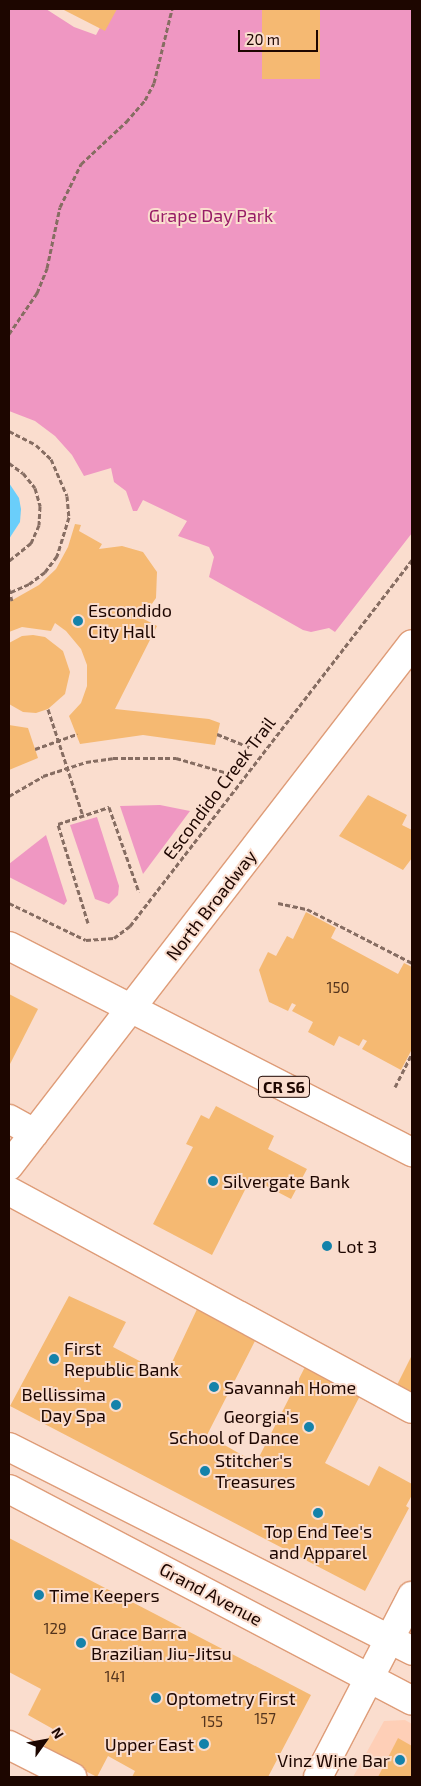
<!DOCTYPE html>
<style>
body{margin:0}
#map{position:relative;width:421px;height:1786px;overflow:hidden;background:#faddce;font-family:"Exo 2",sans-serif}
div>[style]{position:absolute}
.built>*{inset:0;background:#fecfb7}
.green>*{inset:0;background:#ef97c2}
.water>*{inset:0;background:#6acefa}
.building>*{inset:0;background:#f5b972;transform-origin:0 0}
.path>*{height:3px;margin-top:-1.5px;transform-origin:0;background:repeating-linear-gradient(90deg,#866d62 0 5px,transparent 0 7.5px)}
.roads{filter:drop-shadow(1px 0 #de9c78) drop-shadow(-1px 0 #de9c78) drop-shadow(0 1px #de9c78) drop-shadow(0 -1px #de9c78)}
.minor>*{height:28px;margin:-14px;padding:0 14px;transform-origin:14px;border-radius:14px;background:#fff}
.major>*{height:28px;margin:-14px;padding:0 14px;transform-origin:14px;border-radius:14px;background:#fff}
.dots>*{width:14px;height:14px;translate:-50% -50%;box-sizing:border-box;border:2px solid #faddce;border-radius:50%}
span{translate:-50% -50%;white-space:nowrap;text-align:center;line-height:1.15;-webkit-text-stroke:4px #faddce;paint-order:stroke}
.number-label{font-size:15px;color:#53331c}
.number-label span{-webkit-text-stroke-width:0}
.shield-label span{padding:1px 4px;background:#faddce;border:1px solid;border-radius:4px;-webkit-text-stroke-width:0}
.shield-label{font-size:16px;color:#1d0600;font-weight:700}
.park-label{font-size:18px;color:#971c66}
.poi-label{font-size:18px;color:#1d0600}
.left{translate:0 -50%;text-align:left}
.right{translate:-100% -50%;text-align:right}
.street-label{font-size:18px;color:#1d0600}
.frame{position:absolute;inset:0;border:10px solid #1d0600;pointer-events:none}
.north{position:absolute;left:20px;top:1716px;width:50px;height:50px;-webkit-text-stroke:4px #faddce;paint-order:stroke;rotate:58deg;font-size:14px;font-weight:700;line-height:20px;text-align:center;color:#1d0600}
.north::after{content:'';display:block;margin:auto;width:18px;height:22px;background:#1d0600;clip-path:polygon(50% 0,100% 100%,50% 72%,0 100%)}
.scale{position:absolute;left:238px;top:30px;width:80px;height:22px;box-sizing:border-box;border:2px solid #1d0600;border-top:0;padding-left:6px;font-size:15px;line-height:18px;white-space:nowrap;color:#1d0600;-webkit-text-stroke:4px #faddce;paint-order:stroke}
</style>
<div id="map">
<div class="built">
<i style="clip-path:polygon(405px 1720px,412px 1724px,412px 1777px,353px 1777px,384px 1721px)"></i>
</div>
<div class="green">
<i style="clip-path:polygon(9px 9px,46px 9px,74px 27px,96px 35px,110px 9px,412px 9px,412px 533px,335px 632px,329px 628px,311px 632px,303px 630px,209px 577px,214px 557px,209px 547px,178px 536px,187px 521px,143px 500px,137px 511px,133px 511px,126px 491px,114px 482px,111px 468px,84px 476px,72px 455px,55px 436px,35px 421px,9px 411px)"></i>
<i style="clip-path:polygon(160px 805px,190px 811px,143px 874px,120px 806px)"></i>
<i style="clip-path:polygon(97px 817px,119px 886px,118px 895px,109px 904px,95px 899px,70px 825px)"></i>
<i style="clip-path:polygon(46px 835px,67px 901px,64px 905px,9px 877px,9px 864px)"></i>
</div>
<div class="water">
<i style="clip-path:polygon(9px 483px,19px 498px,21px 509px,20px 522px,9px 539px)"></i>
</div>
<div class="building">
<i style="clip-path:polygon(62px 9px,117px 9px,105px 31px)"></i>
<i style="left:262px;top:9px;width:58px;height:70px"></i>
<i style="clip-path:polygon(75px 524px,81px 525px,79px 531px,102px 544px,99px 549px,122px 546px,143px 552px,157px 572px,156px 598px,142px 618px,157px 626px,115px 709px,209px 719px,220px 723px,215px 745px,143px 735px,80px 744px,69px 716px,81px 703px,87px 686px,87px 665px,81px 649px,66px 631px,55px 623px,51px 631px,22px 627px,9px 632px,9px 602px,39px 585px,56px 569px,68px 547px)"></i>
<i style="clip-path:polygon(33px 635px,45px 637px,63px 651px,70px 672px,65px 694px,48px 709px,36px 713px,23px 712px,9px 704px,9px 643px,22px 636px)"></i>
<i style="clip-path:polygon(9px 725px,28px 728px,38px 758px,9px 770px)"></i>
<i style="clip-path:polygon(368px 795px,407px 815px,402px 825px,412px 830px,412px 858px,403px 870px,339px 836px)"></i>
<i style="clip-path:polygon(306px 912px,336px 928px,331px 938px,398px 974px,404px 963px,412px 967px,412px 1049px,401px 1070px,362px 1049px,367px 1041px,363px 1039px,359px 1046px,339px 1036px,334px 1046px,308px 1032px,313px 1022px,292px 1011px,296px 1005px,292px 1003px,288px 1011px,269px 1002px,259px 970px,268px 952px,276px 956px,287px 936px,293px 939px)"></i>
<i style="clip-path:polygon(9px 994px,38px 1009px,9px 1066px)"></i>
<i style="clip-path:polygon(216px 1106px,274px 1136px,268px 1149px,307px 1169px,291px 1199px,251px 1178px,212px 1255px,153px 1224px,193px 1147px,186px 1144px,201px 1115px,209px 1119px)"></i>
<i style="clip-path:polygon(69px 1296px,126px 1322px,113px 1347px,166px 1375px,198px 1307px,256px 1339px,207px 1435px,256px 1463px,307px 1363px,362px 1392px,325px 1463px,369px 1486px,379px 1466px,412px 1484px,412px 1495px,406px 1506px,409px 1508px,365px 1591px,10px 1406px)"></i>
<i style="clip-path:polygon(412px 1355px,412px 1393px,397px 1385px)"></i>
<i style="clip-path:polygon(9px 1538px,311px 1695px,268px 1777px,132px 1777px,135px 1771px,108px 1756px,97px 1777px,43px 1749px,53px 1729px,28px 1715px,41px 1689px,9px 1672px)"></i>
<i style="clip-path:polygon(398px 1738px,412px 1746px,412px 1777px,378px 1777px)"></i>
</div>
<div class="path">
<i style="left:9px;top:334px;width:50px;rotate:-55.7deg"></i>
<i style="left:37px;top:293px;width:27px;rotate:-68deg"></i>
<i style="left:47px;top:268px;width:62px;rotate:-78deg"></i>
<i style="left:60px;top:207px;width:48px;rotate:-64deg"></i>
<i style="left:81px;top:164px;width:62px;rotate:-43deg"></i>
<i style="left:126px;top:122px;width:29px;rotate:-49deg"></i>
<i style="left:145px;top:100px;width:19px;rotate:-62deg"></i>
<i style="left:154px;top:83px;width:76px;rotate:-76.3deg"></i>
<i style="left:9px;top:431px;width:30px;rotate:27deg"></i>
<i style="left:36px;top:445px;width:21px;rotate:43deg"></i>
<i style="left:51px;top:459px;width:40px;rotate:66.6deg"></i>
<i style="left:67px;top:496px;width:21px;rotate:85deg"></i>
<i style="left:69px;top:517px;width:41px;rotate:107.1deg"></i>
<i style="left:57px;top:556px;width:20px;rotate:127deg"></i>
<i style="left:45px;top:572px;width:20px;rotate:143deg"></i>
<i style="left:29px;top:584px;width:22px;rotate:156deg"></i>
<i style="left:9px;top:463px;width:17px;rotate:36deg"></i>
<i style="left:23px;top:473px;width:19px;rotate:51deg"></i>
<i style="left:35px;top:488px;width:19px;rotate:74deg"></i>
<i style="left:40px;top:506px;width:19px;rotate:93deg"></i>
<i style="left:39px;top:525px;width:20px;rotate:114deg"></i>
<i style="left:31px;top:543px;width:28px;rotate:141deg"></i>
<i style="left:9px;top:589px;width:12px;rotate:76deg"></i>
<i style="left:48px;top:709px;width:113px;rotate:71.9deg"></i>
<i style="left:217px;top:734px;width:37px;rotate:22deg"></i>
<i style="left:35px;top:749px;width:45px;rotate:-19.7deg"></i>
<i style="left:9px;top:796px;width:39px;rotate:-30deg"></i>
<i style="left:43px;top:776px;width:45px;rotate:-18deg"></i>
<i style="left:86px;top:762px;width:27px;rotate:-8deg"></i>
<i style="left:113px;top:758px;width:63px"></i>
<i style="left:176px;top:758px;width:57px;rotate:16.2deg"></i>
<i style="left:9px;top:903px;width:85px;rotate:25.7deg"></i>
<i style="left:86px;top:940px;width:28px;rotate:-4deg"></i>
<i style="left:114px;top:938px;width:20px;rotate:-37deg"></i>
<i style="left:130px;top:926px;width:462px;rotate:-52.4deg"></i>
<i style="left:278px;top:903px;width:30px;rotate:12deg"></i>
<i style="left:307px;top:909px;width:118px;rotate:27.2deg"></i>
<i style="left:88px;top:923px;width:103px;rotate:-106.9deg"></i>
<i style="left:58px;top:824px;width:54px;rotate:-18.4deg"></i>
<i style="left:109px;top:807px;width:90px;rotate:70.6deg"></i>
<i style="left:395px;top:1087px;width:37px;rotate:-63deg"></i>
</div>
<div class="roads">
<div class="minor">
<i style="left:9px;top:1119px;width:29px;rotate:29deg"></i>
<i style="left:9px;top:1191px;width:458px;rotate:28.4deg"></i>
<i style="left:9px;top:1745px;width:71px;rotate:26.9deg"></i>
<i style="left:318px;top:1777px;width:204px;rotate:-62.6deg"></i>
</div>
<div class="major">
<i style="left:9px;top:946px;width:453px;rotate:27.1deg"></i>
<i style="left:9px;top:1166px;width:659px;rotate:-52.33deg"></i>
<i style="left:9px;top:1447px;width:452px;rotate:26.8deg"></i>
<i style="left:9px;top:1489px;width:455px;rotate:27.7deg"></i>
</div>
</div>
<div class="dots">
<i style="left:78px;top:621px;background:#1482aa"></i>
<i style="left:213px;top:1181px;background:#1482aa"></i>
<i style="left:327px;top:1246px;background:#1482aa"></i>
<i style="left:54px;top:1359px;background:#1482aa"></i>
<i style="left:214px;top:1387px;background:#1482aa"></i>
<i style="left:116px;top:1405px;background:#1482aa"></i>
<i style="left:309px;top:1427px;background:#1482aa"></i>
<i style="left:205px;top:1471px;background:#1482aa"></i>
<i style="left:318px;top:1513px;background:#1482aa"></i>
<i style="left:39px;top:1595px;background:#1482aa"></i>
<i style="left:81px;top:1643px;background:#1482aa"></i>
<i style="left:156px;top:1698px;background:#1482aa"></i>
<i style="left:204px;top:1744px;background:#1482aa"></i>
<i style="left:400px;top:1760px;background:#1482aa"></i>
</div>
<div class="number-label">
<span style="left:338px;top:988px">150</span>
<span style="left:55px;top:1629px">129</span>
<span style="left:115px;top:1677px">141</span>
<span style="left:265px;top:1719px">157</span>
<span style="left:212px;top:1722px">155</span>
</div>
<div class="shield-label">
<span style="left:284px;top:1087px">CR S6</span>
</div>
<div class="park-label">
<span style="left:211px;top:215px">Grape Day Park</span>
</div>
<div class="poi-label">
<span class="left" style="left:88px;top:621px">Escondido<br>City Hall</span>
<span class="left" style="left:223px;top:1181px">Silvergate Bank</span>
<span class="left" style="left:337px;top:1246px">Lot 3</span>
<span class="left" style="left:64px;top:1359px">First<br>Republic Bank</span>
<span class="left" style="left:224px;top:1387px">Savannah Home</span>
<span class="right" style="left:106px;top:1405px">Bellissima<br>Day Spa</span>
<span class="right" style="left:299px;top:1427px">Georgia's<br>School of Dance</span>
<span class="left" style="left:215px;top:1471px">Stitcher's<br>Treasures</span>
<span style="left:318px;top:1542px">Top End Tee's<br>and Apparel</span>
<span class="left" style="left:49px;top:1595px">Time Keepers</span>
<span class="left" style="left:91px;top:1643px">Grace Barra<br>Brazilian Jiu-Jitsu</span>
<span class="left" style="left:166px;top:1698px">Optometry First</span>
<span class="right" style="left:194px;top:1744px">Upper East</span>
<span class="right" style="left:390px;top:1760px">Vinz Wine Bar</span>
</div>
<div class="street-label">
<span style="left:219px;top:788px;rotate:-53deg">Escondido Creek Trail</span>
<span style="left:211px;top:905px;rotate:-52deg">North Broadway</span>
<span style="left:211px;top:1594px;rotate:28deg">Grand Avenue</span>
</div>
<div class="frame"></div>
<div class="north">N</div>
<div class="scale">20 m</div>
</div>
